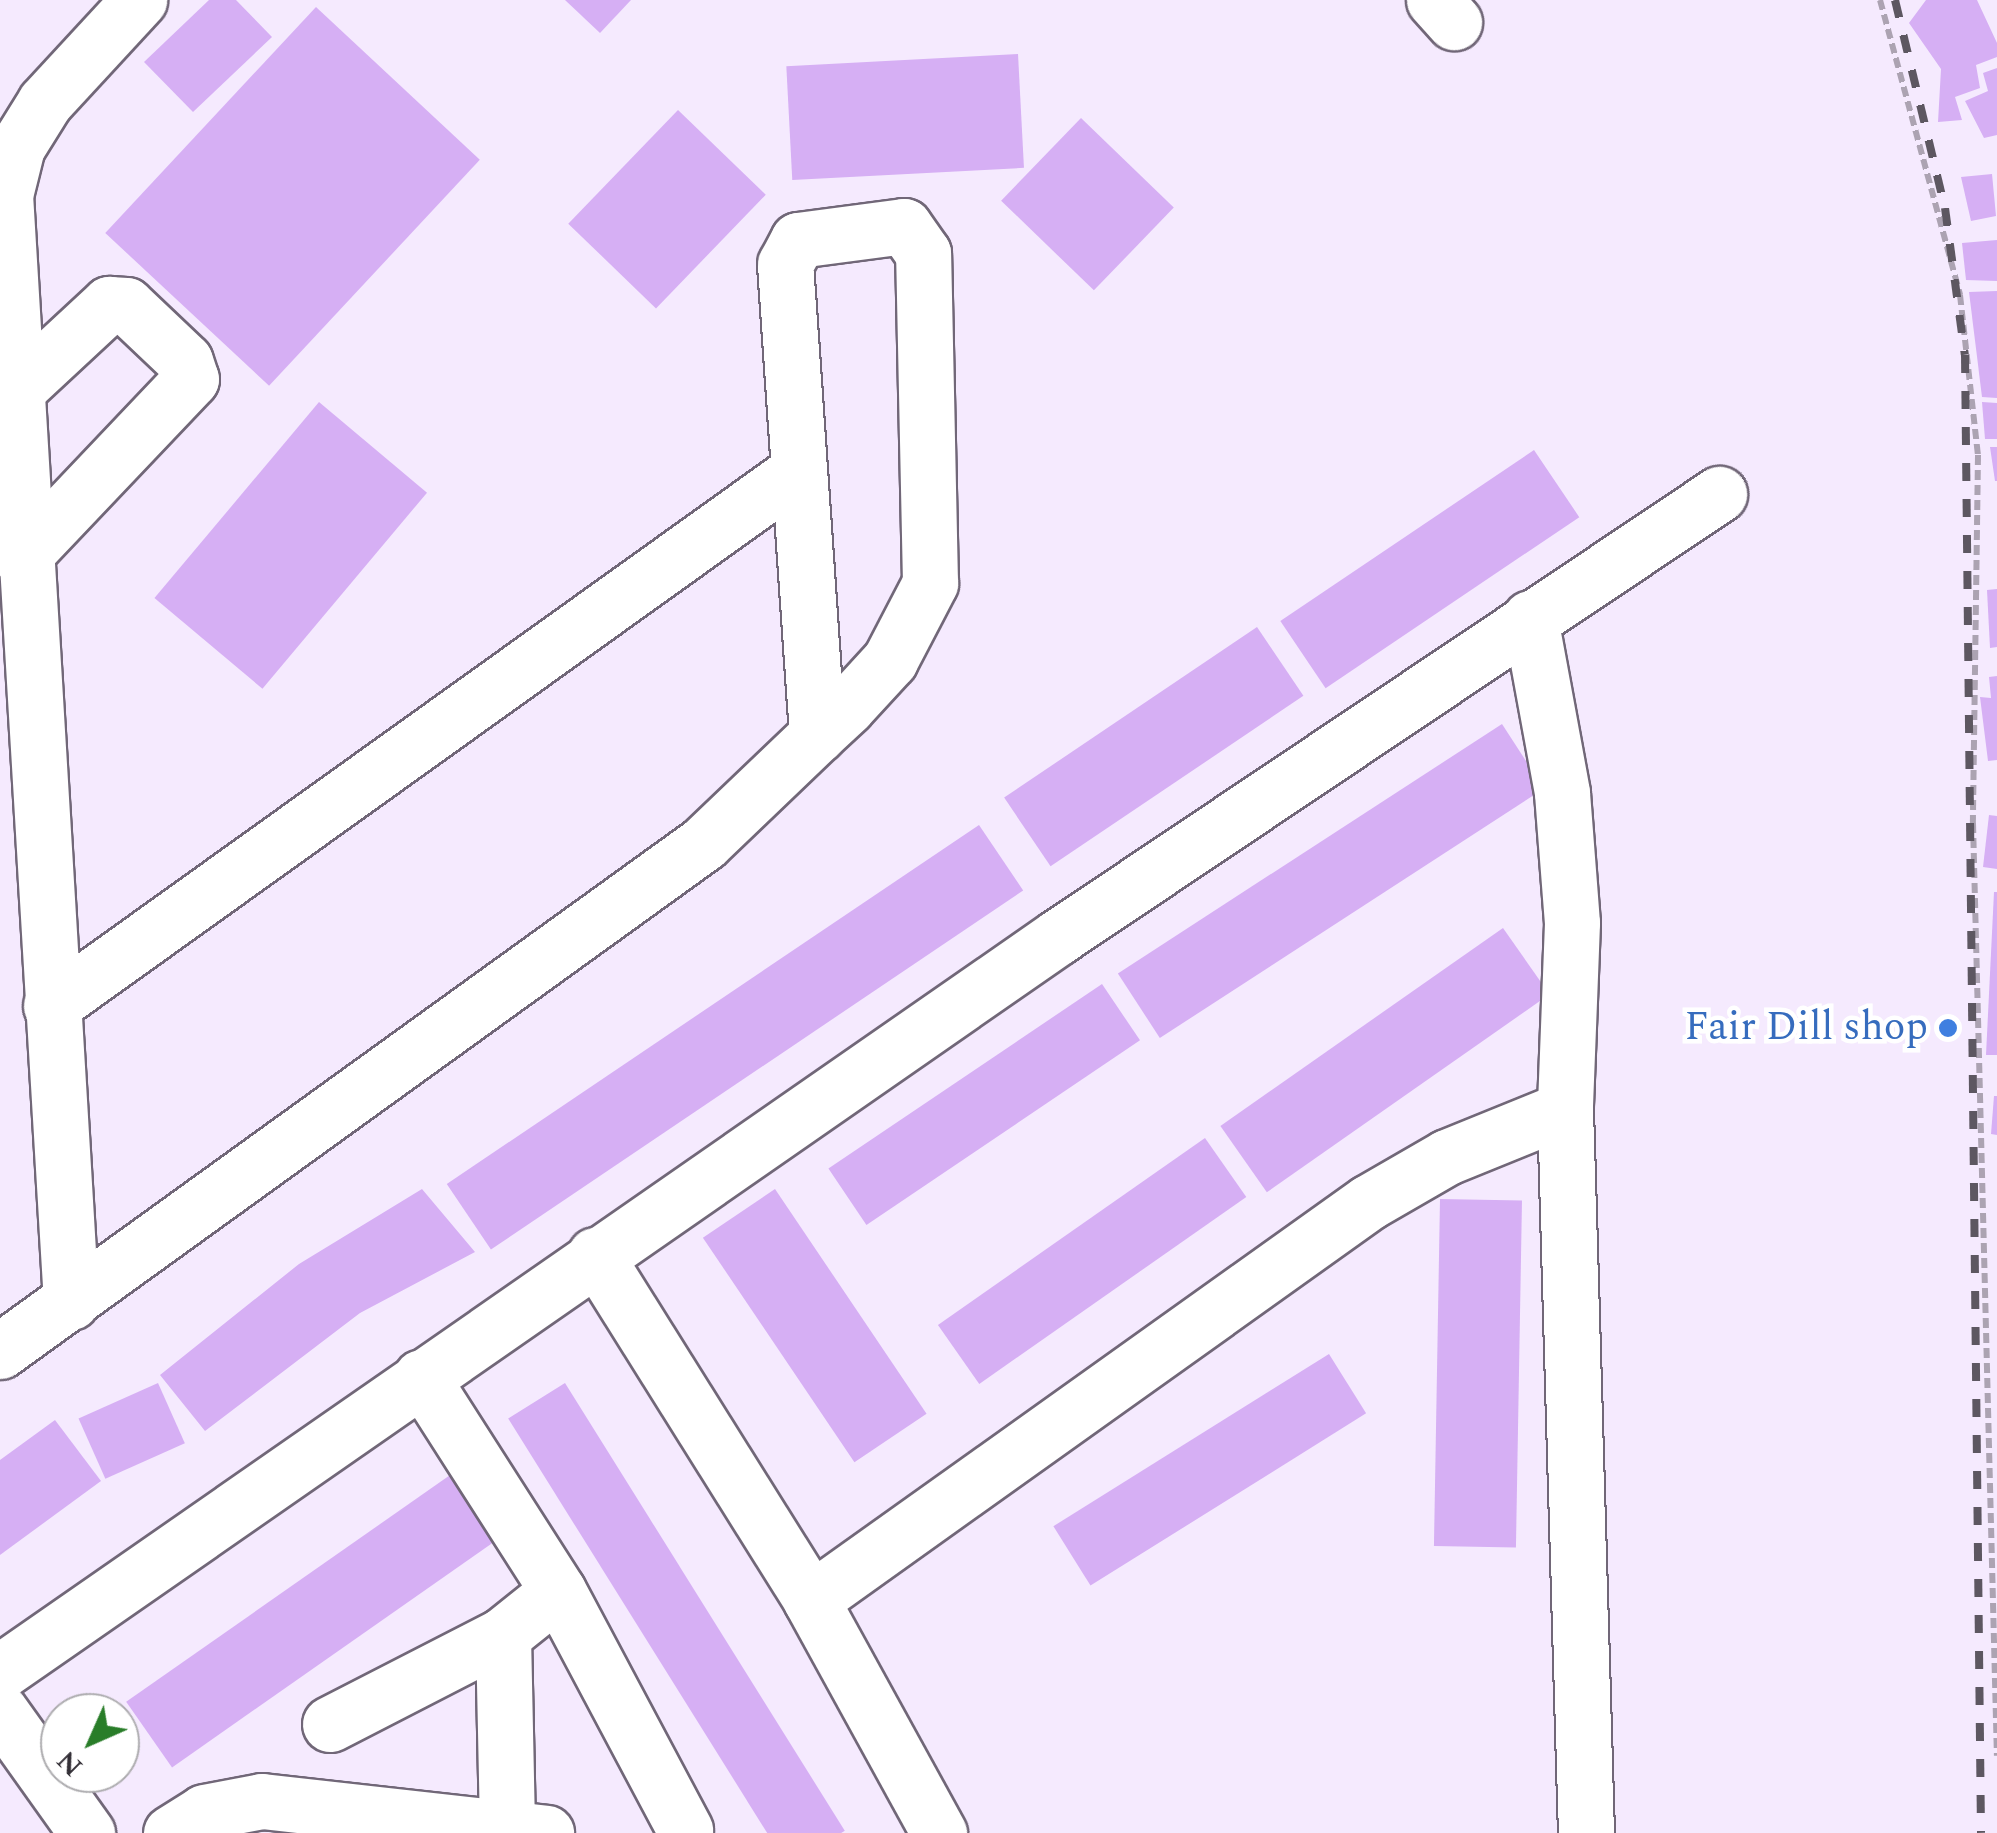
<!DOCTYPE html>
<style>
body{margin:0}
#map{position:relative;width:1997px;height:1833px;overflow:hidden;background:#f5eafe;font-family:Spectral,serif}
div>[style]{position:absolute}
.building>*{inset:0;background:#d6aff4;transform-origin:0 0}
.path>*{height:6px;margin-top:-3px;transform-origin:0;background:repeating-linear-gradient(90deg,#aca3b2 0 10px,transparent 0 15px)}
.roads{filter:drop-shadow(2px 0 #716778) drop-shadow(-2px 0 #716778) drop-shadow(0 2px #716778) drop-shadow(0 -2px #716778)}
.minor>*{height:55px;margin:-27.5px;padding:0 27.5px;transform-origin:27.5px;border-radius:27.5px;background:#fff}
.rail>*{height:8px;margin-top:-4px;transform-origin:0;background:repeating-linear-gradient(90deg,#5d5761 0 18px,transparent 0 36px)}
.dots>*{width:28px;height:28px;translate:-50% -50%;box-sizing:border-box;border:5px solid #fff;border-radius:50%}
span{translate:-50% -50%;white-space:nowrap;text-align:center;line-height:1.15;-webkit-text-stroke:9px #fff;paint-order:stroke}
.shop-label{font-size:40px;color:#366cbe}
.right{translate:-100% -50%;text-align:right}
.north{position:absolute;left:40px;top:1693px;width:100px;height:100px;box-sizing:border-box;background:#fff;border:2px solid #adacaf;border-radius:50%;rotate:225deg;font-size:28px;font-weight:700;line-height:40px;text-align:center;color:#332f36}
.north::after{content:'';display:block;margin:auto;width:35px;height:45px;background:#297d29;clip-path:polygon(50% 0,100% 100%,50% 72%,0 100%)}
</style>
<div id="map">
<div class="building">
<i style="clip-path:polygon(209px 0,236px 0,272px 37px,193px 112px,144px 62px)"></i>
<i style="clip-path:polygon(565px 0,631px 0,600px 33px)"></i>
<i style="clip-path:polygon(1926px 0,1977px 0,1997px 43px,1997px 57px,1976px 65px,1980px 88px,1955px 97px,1962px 120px,1938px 122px,1941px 69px,1909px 23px)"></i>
<i style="left:316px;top:7px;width:224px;height:309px;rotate:43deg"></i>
<i style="left:1018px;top:54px;width:114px;height:232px;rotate:87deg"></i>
<i style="clip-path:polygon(1997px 68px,1997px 135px,1984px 138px,1965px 101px,1988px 91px,1983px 73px)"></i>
<i style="left:678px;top:110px;width:122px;height:158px;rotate:44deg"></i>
<i style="left:1081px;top:118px;width:129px;height:115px;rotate:44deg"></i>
<i style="clip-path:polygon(1992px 174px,1996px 216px,1971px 221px,1961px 177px)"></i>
<i style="clip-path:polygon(1997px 240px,1997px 281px,1966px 280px,1962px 243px)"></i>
<i style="clip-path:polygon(1997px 291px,1997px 398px,1982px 397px,1969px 292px)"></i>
<i style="left:319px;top:402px;width:141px;height:256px;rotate:40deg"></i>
<i style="clip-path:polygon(1982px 402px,1997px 403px,1997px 439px,1985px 439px)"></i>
<i style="clip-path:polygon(1990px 447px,1997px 447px,1997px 481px,1995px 481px)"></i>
<i style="left:1534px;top:450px;width:81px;height:306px;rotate:56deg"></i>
<i style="clip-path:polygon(1997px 589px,1997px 647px,1990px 648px,1987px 590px)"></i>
<i style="left:1257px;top:627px;width:83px;height:305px;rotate:56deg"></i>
<i style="clip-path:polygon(1997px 676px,1997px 760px,1988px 761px,1980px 697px,1991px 698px,1989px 677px)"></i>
<i style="left:1502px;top:724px;width:77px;height:458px;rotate:57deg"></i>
<i style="clip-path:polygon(1989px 815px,1997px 816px,1997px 869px,1983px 867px)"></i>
<i style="left:979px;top:825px;width:79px;height:642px;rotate:56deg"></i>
<i style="clip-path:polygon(1994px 892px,1997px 892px,1997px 1055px,1986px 1055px)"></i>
<i style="left:1503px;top:928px;width:81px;height:345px;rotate:55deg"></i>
<i style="left:1102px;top:984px;width:68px;height:330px;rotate:56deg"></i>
<i style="clip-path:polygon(1994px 1096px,1997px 1096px,1997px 1135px,1991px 1134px)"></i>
<i style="left:1205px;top:1138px;width:72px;height:326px;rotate:55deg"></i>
<i style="clip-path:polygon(422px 1189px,475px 1252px,360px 1313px,205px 1431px,160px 1375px,299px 1264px)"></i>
<i style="left:775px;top:1189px;width:271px;height:87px;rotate:56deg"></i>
<i style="left:1440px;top:1199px;width:82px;height:347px;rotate:1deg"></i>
<i style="left:1329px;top:1354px;width:70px;height:325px;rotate:58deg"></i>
<i style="left:158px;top:1383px;width:66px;height:87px;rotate:66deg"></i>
<i style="left:565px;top:1383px;width:528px;height:67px;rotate:58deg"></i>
<i style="clip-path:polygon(55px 1420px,101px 1481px,0 1555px,0 1460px)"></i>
<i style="left:453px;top:1473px;width:80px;height:399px;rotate:55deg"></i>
</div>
<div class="path">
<i style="left:1880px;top:0;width:306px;rotate:74.8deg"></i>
<i style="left:1960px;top:295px;width:161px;rotate:83.6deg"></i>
<i style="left:1978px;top:455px;width:368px;rotate:90.8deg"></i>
<i style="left:1973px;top:823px;width:933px;rotate:88.53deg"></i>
</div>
<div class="roads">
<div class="minor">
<i style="left:1434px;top:0;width:30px;rotate:48deg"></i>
<i style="left:11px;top:395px;width:134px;rotate:-42.9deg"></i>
<i style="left:109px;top:304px;width:17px;rotate:3deg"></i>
<i style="left:126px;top:305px;width:81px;rotate:43.5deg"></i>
<i style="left:185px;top:361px;width:19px;rotate:72deg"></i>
<i style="left:191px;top:379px;width:247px;rotate:133.5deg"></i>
<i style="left:1530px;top:618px;width:178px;rotate:79.6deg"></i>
<i style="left:1562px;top:793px;width:130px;rotate:85.6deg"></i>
<i style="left:1572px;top:923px;width:186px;rotate:92.2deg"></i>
<i style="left:1565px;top:1109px;width:724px;rotate:88.34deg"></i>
<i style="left:51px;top:1006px;width:919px;rotate:-35.61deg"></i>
<i style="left:595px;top:1255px;width:407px;rotate:57.9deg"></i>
<i style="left:811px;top:1600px;width:266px;rotate:61.2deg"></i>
<i style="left:71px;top:1302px;width:1109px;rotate:-93.41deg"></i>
<i style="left:5px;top:195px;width:49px;rotate:-76deg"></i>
<i style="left:17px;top:147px;width:53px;rotate:-58.1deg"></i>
<i style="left:45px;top:102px;width:139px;rotate:-47.3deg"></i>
<i style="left:0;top:1351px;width:868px;rotate:-35.81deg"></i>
<i style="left:704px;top:843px;width:156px;rotate:-43.7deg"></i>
<i style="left:817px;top:735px;width:41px;rotate:-43deg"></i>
<i style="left:847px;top:707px;width:64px;rotate:-47.5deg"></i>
<i style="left:890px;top:660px;width:87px;rotate:-62.5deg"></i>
<i style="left:930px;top:583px;width:330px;rotate:-91.2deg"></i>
<i style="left:923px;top:253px;width:33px;rotate:-125deg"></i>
<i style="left:904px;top:226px;width:107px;rotate:172.5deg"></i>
<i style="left:798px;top:240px;width:27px;rotate:118deg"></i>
<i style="left:785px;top:264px;width:472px;rotate:86.1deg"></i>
<i style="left:558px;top:1591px;width:271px;rotate:62deg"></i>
<i style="left:811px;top:1600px;width:685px;rotate:-35.5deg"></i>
<i style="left:1369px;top:1202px;width:90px;rotate:-30deg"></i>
<i style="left:1447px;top:1157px;width:127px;rotate:-22.1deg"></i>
<i style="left:503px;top:1635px;width:189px;rotate:88.8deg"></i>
<i style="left:0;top:1672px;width:1288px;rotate:-34.79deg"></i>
<i style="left:1058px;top:937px;width:796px;rotate:-33.83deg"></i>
<i style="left:0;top:1711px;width:150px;rotate:54.5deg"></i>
<i style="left:330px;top:1724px;width:195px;rotate:-27.2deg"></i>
<i style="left:503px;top:1635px;width:70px;rotate:-38.7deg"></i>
<i style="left:558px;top:1591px;width:254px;rotate:-122.6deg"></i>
<i style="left:171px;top:1833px;width:39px;rotate:-32deg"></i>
<i style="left:204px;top:1812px;width:59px;rotate:-10.7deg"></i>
<i style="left:262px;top:1801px;width:286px;rotate:6.4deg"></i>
</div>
</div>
<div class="rail">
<i style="left:1895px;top:0;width:214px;rotate:76.5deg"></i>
<i style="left:1945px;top:208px;width:148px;rotate:82.3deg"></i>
<i style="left:1965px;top:355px;width:1478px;rotate:89.38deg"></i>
</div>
<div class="dots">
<i style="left:1948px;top:1028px;background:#3f7fe0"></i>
</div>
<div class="shop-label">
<span class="right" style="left:1928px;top:1028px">Fair Dill shop</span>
</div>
<div class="north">N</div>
</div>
